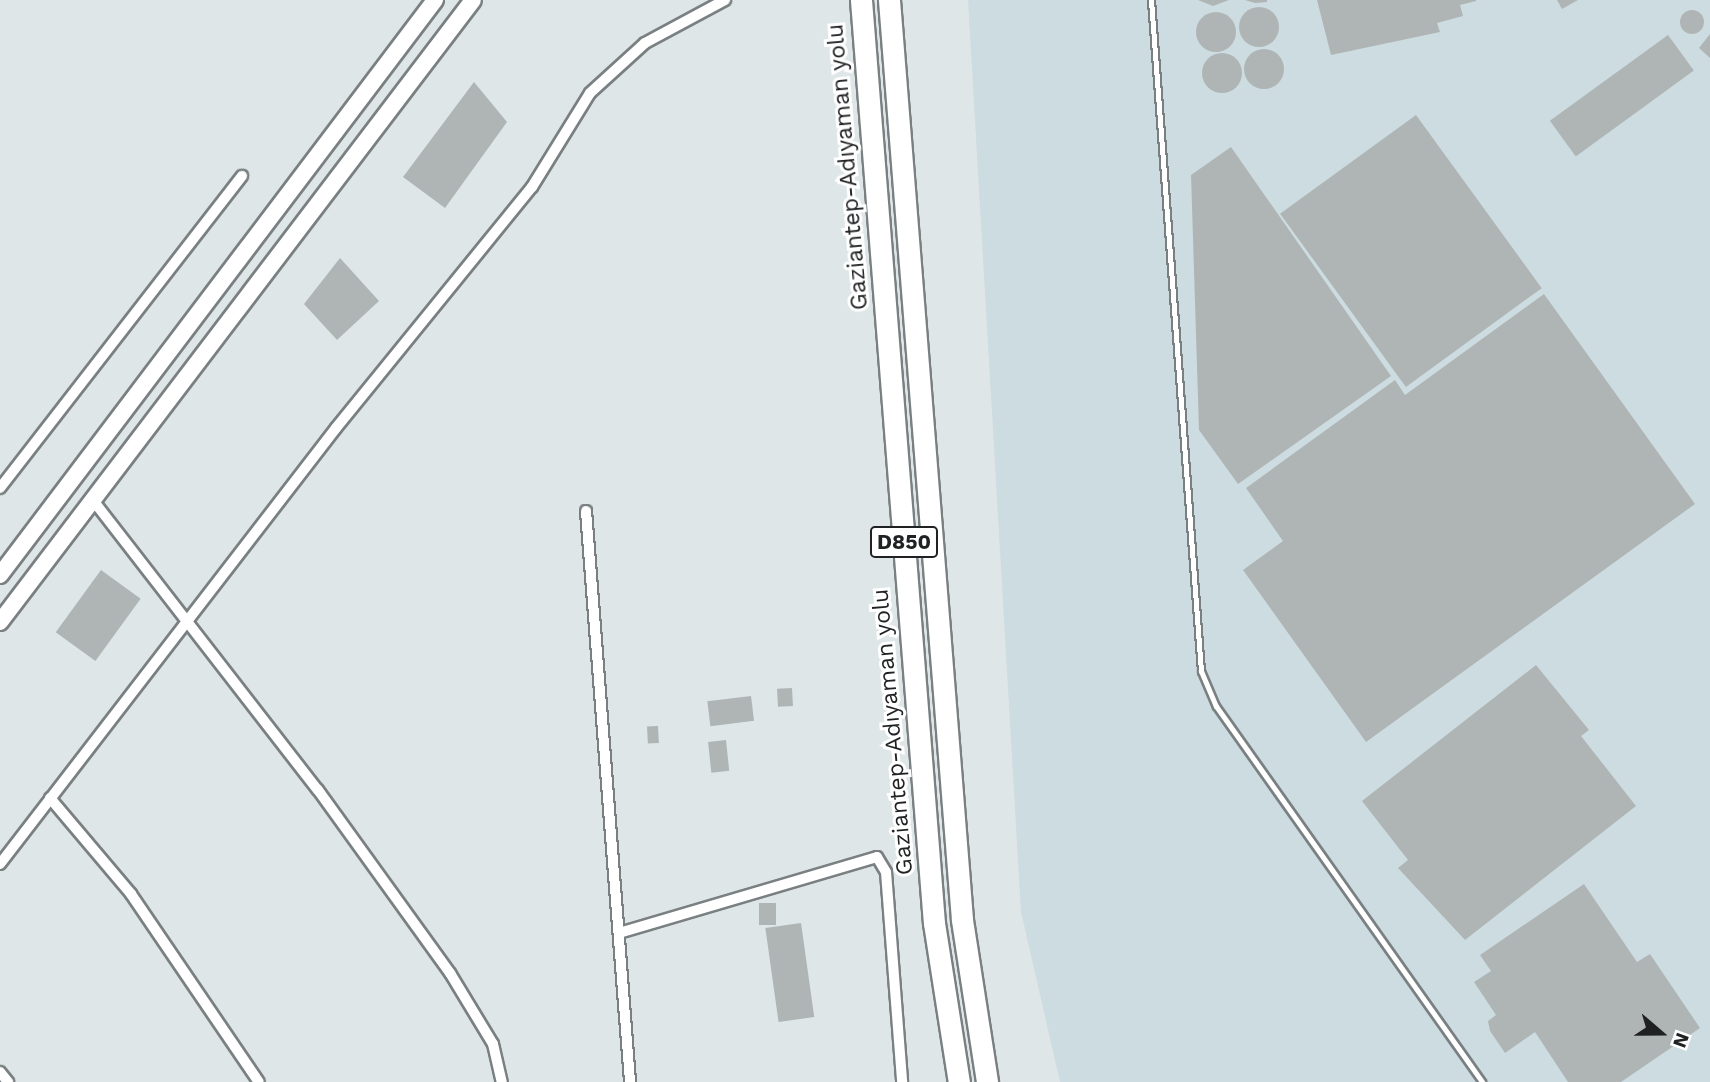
<!DOCTYPE html>
<meta charset="utf-8">
<style>
body{margin:0}
#map{position:relative;width:1710px;height:1082px;overflow:hidden;background:#dfe6e8;font-family:"Work Sans",sans-serif}
div>[style]{position:absolute}
.built>*{inset:0;background:#cddce1}
.building>*{inset:0;background:#afb5b5;transform-origin:0 0}
.round{border-radius:50%}
.roads{filter:drop-shadow(2px 0 #7a8082) drop-shadow(-2px 0 #7a8082) drop-shadow(0 2px #7a8082) drop-shadow(0 -2px #7a8082)}
.lane>*{height:5px;margin:-2.5px;padding:0 2.5px;transform-origin:2.5px;border-radius:2.5px;background:#fff}
.street>*{height:10px;margin:-5px;padding:0 5px;transform-origin:5px;border-radius:5px;background:#fff}
.secondary>*{height:16px;margin:-8px;padding:0 8px;transform-origin:8px;border-radius:8px;background:#fff}
.highway>*{height:21px;margin:-10.5px;padding:0 10.5px;transform-origin:10.5px;border-radius:10.5px;background:#fff}
span{translate:-50% -50%;white-space:nowrap;text-align:center;line-height:1.15;-webkit-text-stroke:6px #fff;paint-order:stroke}
.shield-label span{padding:2px 5px;background:#fff;border:2px solid;border-radius:5px;-webkit-text-stroke-width:0}
.shield-label{font-size:21px;color:#1f2122;font-weight:700}
.street-label{font-size:23px;color:#1f2122}
.north{position:absolute;left:1626px;top:998px;width:70px;height:70px;-webkit-text-stroke:5px #fff;paint-order:stroke;rotate:110deg;font-size:19px;font-weight:700;line-height:28px;text-align:center;color:#1f2122}
.north::after{content:'';display:block;margin:auto;width:24px;height:32px;background:#1f2122;clip-path:polygon(50% 0,100% 100%,50% 72%,0 100%)}
</style>
<div id="map">
<div class="built">
<i style="clip-path:polygon(968px 0,1710px 0,1710px 1082px,1060px 1082px,1021px 912px)"></i>
</div>
<div class="building">
<i style="clip-path:polygon(1198px 0,1229px 0,1213px 6px)"></i>
<i style="clip-path:polygon(1245px 0,1267px 0,1267px 2px,1255px 3px)"></i>
<i style="clip-path:polygon(1317px 0,1476px 0,1476px 1px,1460px 5px,1463px 16px,1437px 23px,1440px 32px,1331px 55px)"></i>
<i style="clip-path:polygon(1557px 0,1578px 0,1562px 9px)"></i>
<i class="round" style="left:1239px;top:7px;width:40px;height:40px"></i>
<i class="round" style="left:1680px;top:10px;width:24px;height:24px"></i>
<i class="round" style="left:1196px;top:12px;width:40px;height:40px"></i>
<i style="clip-path:polygon(1710px 34px,1710px 58px,1699px 48px)"></i>
<i style="left:1668px;top:35px;width:44px;height:146px;rotate:54deg"></i>
<i class="round" style="left:1244px;top:49px;width:40px;height:40px"></i>
<i class="round" style="left:1202px;top:53px;width:40px;height:40px"></i>
<i style="clip-path:polygon(474px 82px,507px 122px,445px 208px,403px 177px)"></i>
<i style="left:1416px;top:115px;width:214px;height:168px;rotate:54deg"></i>
<i style="clip-path:polygon(1231px 147px,1391px 376px,1238px 484px,1199px 430px,1191px 175px)"></i>
<i style="clip-path:polygon(340px 258px,379px 301px,337px 340px,304px 304px)"></i>
<i style="clip-path:polygon(1544px 294px,1695px 504px,1366px 742px,1243px 570px,1283px 541px,1246px 488px,1395px 380px,1405px 395px)"></i>
<i style="left:101px;top:570px;width:49px;height:77px;rotate:36deg"></i>
<i style="clip-path:polygon(1536px 665px,1589px 730px,1581px 736px,1636px 806px,1465px 940px,1398px 868px,1408px 860px,1362px 801px)"></i>
<i style="left:792px;top:688px;width:18px;height:15px;rotate:87deg"></i>
<i style="left:751px;top:696px;width:25px;height:44px;rotate:83deg"></i>
<i style="left:658px;top:726px;width:17px;height:11px;rotate:87deg"></i>
<i style="left:726px;top:740px;width:31px;height:18px;rotate:84deg"></i>
<i style="clip-path:polygon(1584px 884px,1637px 962px,1650px 954px,1700px 1028px,1621px 1082px,1568px 1082px,1535px 1032px,1505px 1053px,1490px 1031px,1488px 1021px,1496px 1015px,1474px 982px,1491px 971px,1480px 955px)"></i>
<i style="left:776px;top:903px;width:22px;height:17px;rotate:90deg"></i>
<i style="left:801px;top:923px;width:95px;height:36px;rotate:82deg"></i>
</div>
<div class="roads">
<div class="lane">
<i style="left:1151px;top:0;width:673px;rotate:85.74deg"></i>
<i style="left:1201px;top:671px;width:38px;rotate:67deg"></i>
<i style="left:1216px;top:706px;width:461px;rotate:54.7deg"></i>
</div>
<div class="street">
<i style="left:0;top:488px;width:395px;rotate:-52.2deg"></i>
<i style="left:92px;top:499px;width:368px;rotate:52.2deg"></i>
<i style="left:318px;top:790px;width:226px;rotate:54.2deg"></i>
<i style="left:450px;top:973px;width:83px;rotate:58.8deg"></i>
<i style="left:493px;top:1044px;width:39px;rotate:77deg"></i>
<i style="left:586px;top:511px;width:573px;rotate:85.59deg"></i>
<i style="left:50px;top:798px;width:126px;rotate:49.8deg"></i>
<i style="left:131px;top:894px;width:227px;rotate:55.8deg"></i>
<i style="left:0;top:864px;width:550px;rotate:-52.38deg"></i>
<i style="left:336px;top:428px;width:311px;rotate:-50.9deg"></i>
<i style="left:532px;top:187px;width:110px;rotate:-58.3deg"></i>
<i style="left:590px;top:93px;width:74px;rotate:-42.3deg"></i>
<i style="left:645px;top:43px;width:91px;rotate:-28.3deg"></i>
<i style="left:619px;top:933px;width:269px;rotate:-16.4deg"></i>
<i style="left:877px;top:857px;width:17px;rotate:59deg"></i>
<i style="left:886px;top:872px;width:211px;rotate:85.6deg"></i>
<i style="left:0;top:1072px;width:13px;rotate:51deg"></i>
</div>
<div class="secondary">
<i style="left:0;top:575px;width:721px;rotate:-52.89deg"></i>
<i style="left:0;top:622px;width:781px;rotate:-52.75deg"></i>
</div>
<div class="highway">
<i style="left:861px;top:0;width:926px;rotate:85.48deg"></i>
<i style="left:934px;top:923px;width:161px;rotate:81.1deg"></i>
<i style="left:889px;top:0;width:923px;rotate:85.46deg"></i>
<i style="left:962px;top:920px;width:164px;rotate:81.2deg"></i>
</div>
</div>
<div class="shield-label">
<span style="left:904px;top:542px">D850</span>
</div>
<div class="street-label">
<span style="left:848px;top:167px;rotate:-95deg">Gaziantep-Adıyaman yolu</span>
<span style="left:893px;top:732px;rotate:-95deg">Gaziantep-Adıyaman yolu</span>
</div>
<div class="north">N</div>
</div>
